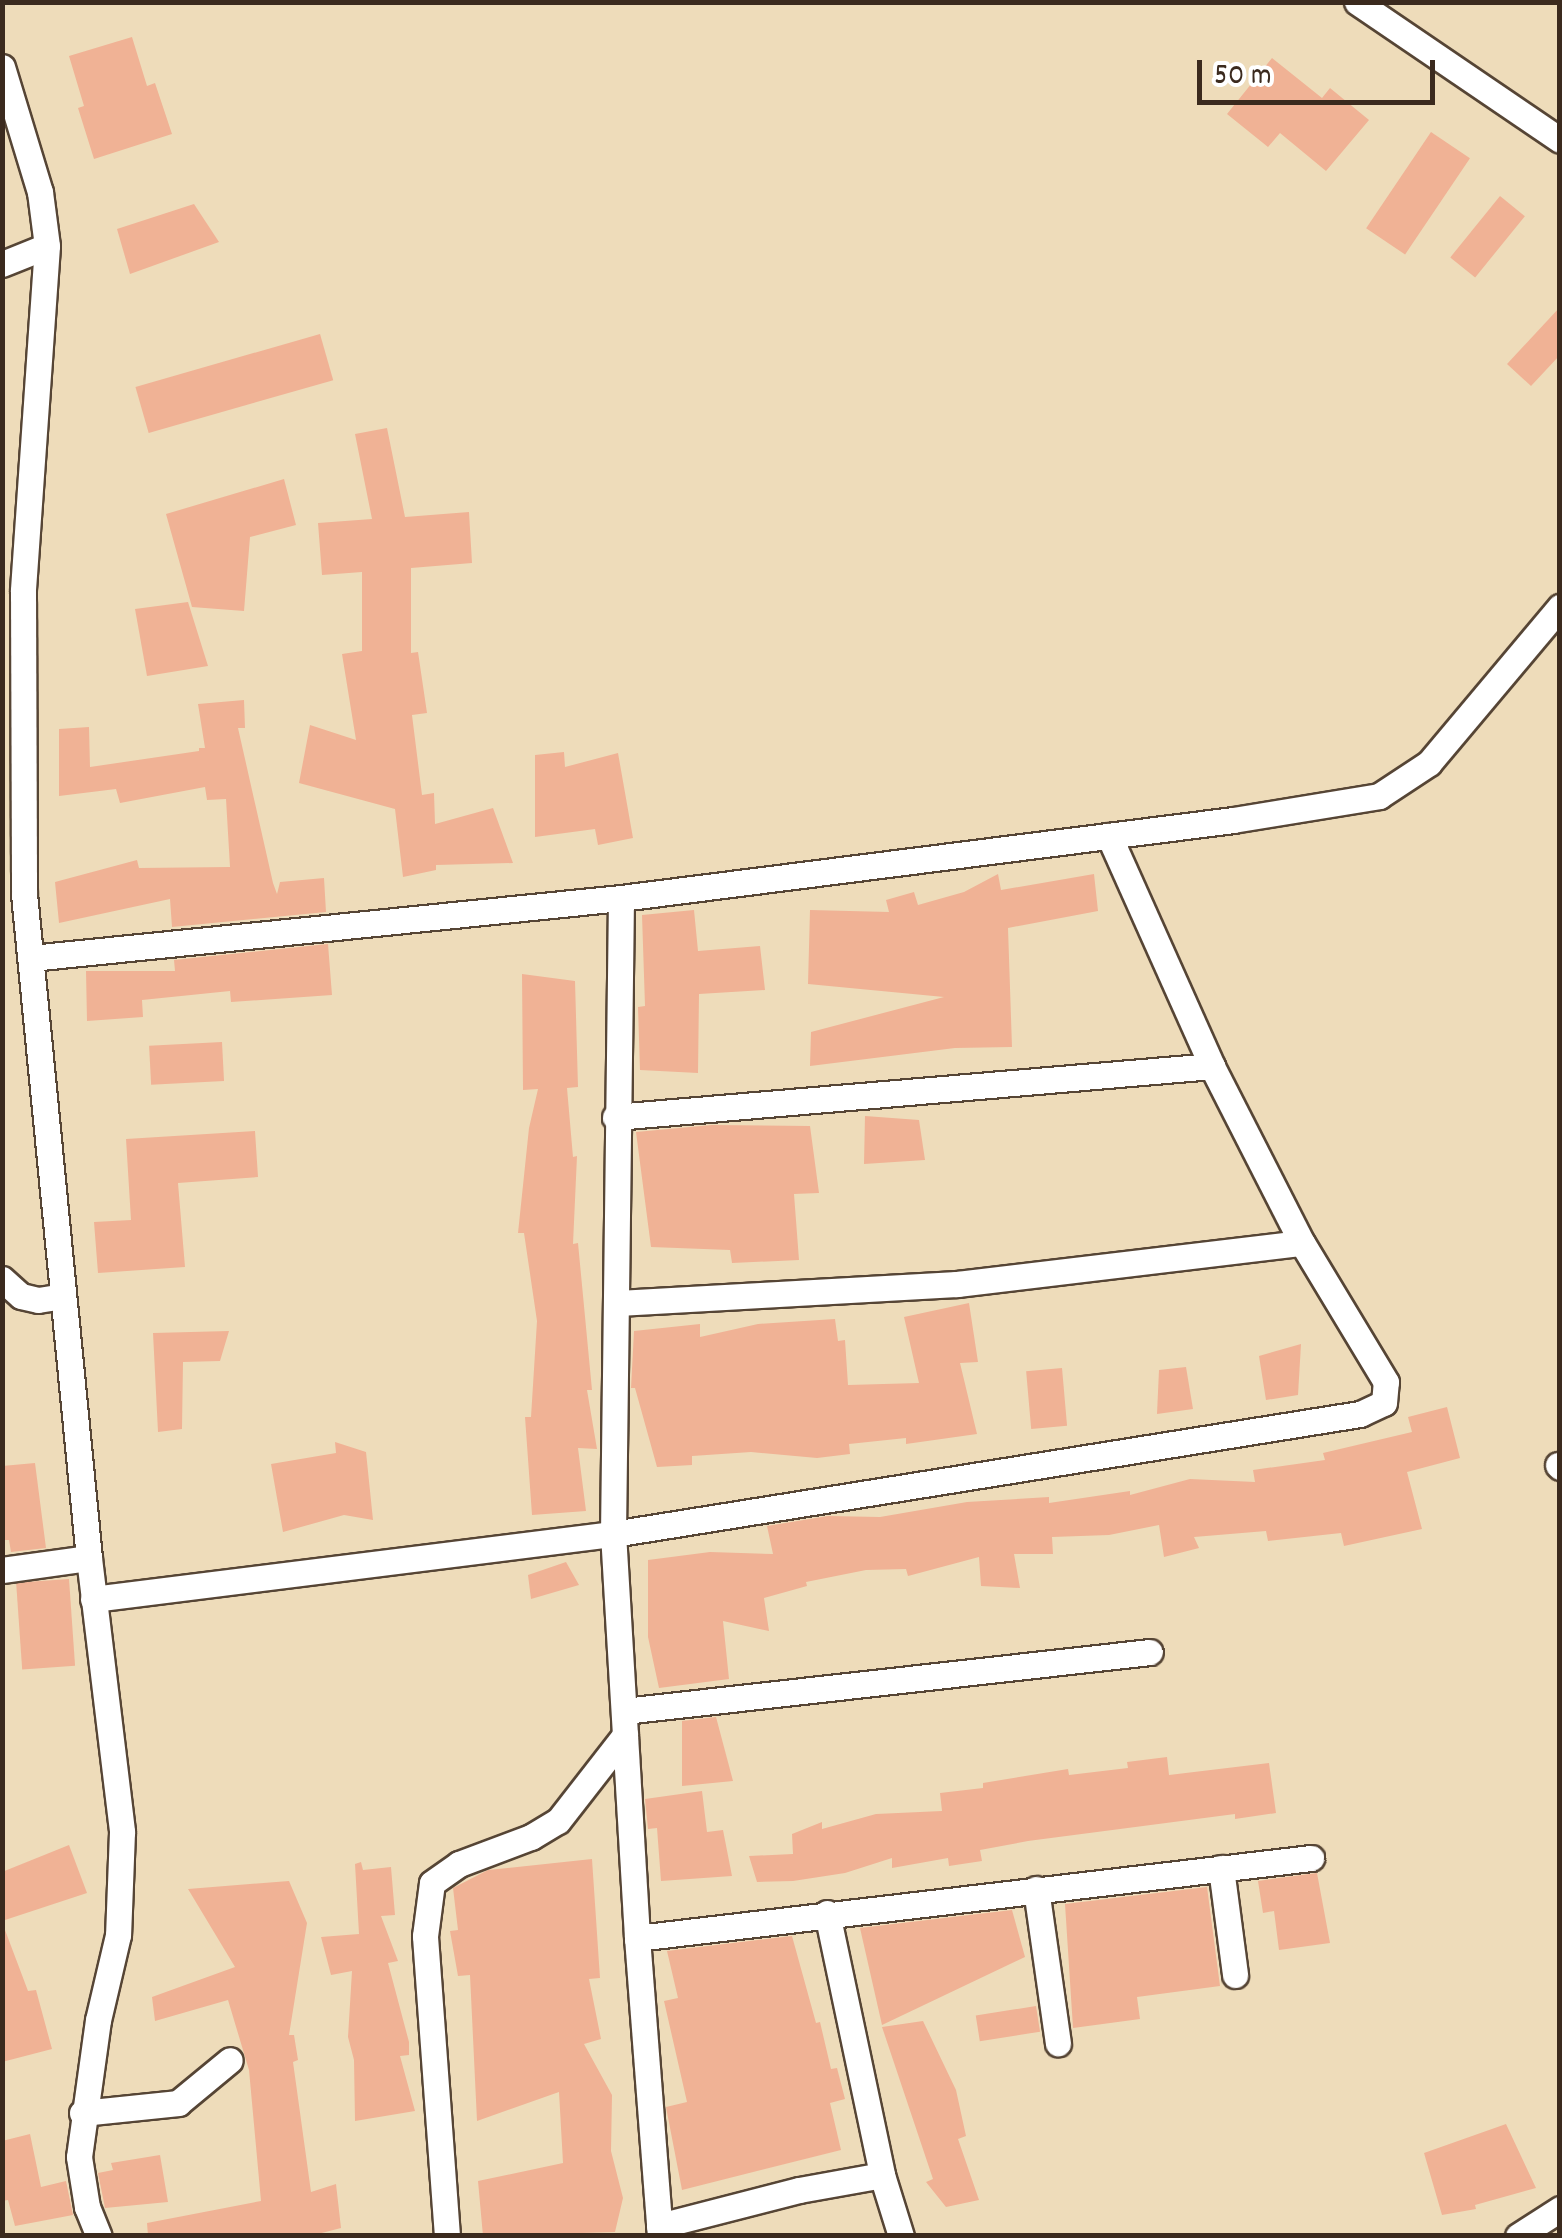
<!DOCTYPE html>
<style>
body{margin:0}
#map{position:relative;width:1562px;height:2238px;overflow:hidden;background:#eedcba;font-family:Dekko,sans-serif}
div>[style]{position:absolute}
.building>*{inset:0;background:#f0b295;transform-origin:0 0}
.roads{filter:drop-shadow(2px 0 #564535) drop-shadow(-2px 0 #564535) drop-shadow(0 2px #564535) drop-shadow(0 -2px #564535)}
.street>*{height:25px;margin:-12.5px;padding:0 12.5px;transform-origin:12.5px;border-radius:12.5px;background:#fff}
span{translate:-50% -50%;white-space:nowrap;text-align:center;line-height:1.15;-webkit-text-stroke:10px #fff;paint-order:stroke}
.frame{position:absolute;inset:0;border:5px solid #3b2a1e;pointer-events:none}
.scale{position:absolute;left:1197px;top:60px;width:238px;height:45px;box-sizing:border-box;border:5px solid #3b2a1e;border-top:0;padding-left:12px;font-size:30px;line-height:35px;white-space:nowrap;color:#3b2a1e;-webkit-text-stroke:8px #fff;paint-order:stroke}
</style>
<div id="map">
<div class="building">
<i style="clip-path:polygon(132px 37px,147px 86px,155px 83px,172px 134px,94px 159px,78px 108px,84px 106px,69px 56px)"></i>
<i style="clip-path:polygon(1272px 58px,1322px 98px,1330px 88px,1369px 120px,1326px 171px,1280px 133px,1268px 147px,1227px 114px)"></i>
<i style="left:1431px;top:132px;width:47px;height:116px;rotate:34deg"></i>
<i style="left:1500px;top:196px;width:32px;height:79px;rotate:39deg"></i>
<i style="clip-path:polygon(194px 204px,219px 242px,130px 274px,117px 229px)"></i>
<i style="clip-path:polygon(1560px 307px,1560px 355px,1531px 386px,1507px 364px)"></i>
<i style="left:320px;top:334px;width:48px;height:192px;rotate:74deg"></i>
<i style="clip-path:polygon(387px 428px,405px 517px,469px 512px,472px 563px,411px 568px,411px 653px,418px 652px,427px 713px,412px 715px,422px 795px,434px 793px,435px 824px,493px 808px,513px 863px,436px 865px,436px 870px,403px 877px,395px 809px,299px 783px,310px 725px,356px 740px,342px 654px,362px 651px,362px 572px,322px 575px,318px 523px,372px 519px,355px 434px)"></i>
<i style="clip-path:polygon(284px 479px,296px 525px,250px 537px,244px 611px,192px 607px,166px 514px)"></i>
<i style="clip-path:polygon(188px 602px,208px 666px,147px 676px,135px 609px)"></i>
<i style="clip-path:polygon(244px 700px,245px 728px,238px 728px,273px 883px,277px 894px,280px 882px,324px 878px,326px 912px,172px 927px,170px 899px,59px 923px,55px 882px,137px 860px,139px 868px,230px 867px,226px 799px,207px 800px,205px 787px,120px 803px,116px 789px,59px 796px,59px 729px,89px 727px,90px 767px,199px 751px,199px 748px,205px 748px,198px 704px)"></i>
<i style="clip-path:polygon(564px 752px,565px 767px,618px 753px,633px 838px,598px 845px,595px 829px,535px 837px,535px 755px)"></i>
<i style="clip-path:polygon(998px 874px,1001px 890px,1094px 874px,1098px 911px,1008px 928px,1012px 1047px,955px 1048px,810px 1066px,811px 1032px,944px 997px,808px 984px,810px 910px,889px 912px,886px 900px,914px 892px,918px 905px,964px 892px)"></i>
<i style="clip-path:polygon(694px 910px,698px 951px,760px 946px,765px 990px,699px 994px,698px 1073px,640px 1070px,638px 1007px,645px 1006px,642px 915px)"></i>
<i style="clip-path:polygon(328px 944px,332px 995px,231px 1002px,230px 991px,142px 1000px,143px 1017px,87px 1021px,86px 971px,175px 971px,174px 960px)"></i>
<i style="clip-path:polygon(522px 974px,575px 981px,578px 1087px,567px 1088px,573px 1157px,577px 1156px,573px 1244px,578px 1243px,592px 1390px,587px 1390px,597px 1449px,578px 1448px,586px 1511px,532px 1515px,525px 1417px,531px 1417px,537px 1321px,524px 1233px,518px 1233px,529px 1128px,538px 1089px,523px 1090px)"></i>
<i style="left:222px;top:1042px;width:39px;height:73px;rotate:87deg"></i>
<i style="clip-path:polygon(865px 1116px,919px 1120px,925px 1160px,864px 1164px)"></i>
<i style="clip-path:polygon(712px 1125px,810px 1126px,819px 1193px,794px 1194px,799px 1260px,732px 1263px,730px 1250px,651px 1247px,636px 1132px)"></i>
<i style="clip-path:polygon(255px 1131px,258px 1177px,178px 1183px,185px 1267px,98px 1273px,94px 1222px,131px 1220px,126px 1139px)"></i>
<i style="clip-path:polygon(969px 1303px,978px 1362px,960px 1363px,977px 1434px,906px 1444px,906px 1438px,849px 1444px,850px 1454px,817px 1458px,751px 1452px,692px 1456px,692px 1465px,657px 1467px,635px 1388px,631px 1388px,634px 1331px,700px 1324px,700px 1337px,758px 1324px,835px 1319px,838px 1341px,845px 1340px,848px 1385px,919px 1383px,904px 1317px)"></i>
<i style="clip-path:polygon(229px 1331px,220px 1361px,183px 1362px,182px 1429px,158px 1432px,153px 1333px)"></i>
<i style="clip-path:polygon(1301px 1344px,1298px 1395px,1266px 1400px,1259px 1356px)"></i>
<i style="clip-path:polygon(1186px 1367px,1193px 1409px,1157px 1414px,1159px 1370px)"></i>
<i style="left:1062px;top:1368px;width:58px;height:36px;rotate:85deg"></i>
<i style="clip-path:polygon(1447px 1407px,1460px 1458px,1407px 1472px,1422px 1529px,1344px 1546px,1341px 1533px,1268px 1541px,1266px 1531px,1194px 1537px,1199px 1548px,1164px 1557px,1159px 1525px,1109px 1535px,1052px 1537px,1053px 1554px,1014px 1554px,1020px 1588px,981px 1586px,979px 1557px,908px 1576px,906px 1569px,866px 1570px,806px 1582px,807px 1586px,764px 1598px,769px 1631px,723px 1621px,729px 1679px,659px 1688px,648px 1637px,648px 1560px,710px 1552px,773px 1554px,767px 1526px,828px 1516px,880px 1517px,967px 1502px,1049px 1497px,1049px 1503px,1130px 1491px,1130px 1495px,1190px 1479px,1255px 1482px,1253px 1470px,1325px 1460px,1323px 1453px,1412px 1432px,1408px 1417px)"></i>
<i style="clip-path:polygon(335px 1442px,366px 1452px,373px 1520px,344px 1515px,283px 1532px,271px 1464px,336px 1453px)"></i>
<i style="clip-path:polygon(35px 1463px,46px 1548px,11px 1552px,9px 1540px,2px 1540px,2px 1466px)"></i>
<i style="clip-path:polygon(566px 1562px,579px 1585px,531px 1599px,528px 1575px)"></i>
<i style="left:69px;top:1579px;width:87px;height:53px;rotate:86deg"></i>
<i style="clip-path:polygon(716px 1717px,733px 1781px,682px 1786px,682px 1721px)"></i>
<i style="clip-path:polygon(1167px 1757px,1169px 1775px,1269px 1763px,1276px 1813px,1235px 1819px,1235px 1814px,1028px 1841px,980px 1850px,982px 1861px,949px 1866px,948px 1858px,892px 1868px,892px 1858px,845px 1873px,793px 1881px,757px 1882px,749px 1856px,793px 1854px,792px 1834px,822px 1822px,822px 1829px,876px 1814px,942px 1811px,940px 1793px,983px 1788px,983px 1783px,1068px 1769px,1069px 1775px,1128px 1768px,1127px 1762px)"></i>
<i style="clip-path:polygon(702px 1791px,707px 1832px,723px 1830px,732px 1876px,661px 1881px,657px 1828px,648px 1829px,645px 1799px)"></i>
<i style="clip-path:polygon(69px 1845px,87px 1893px,5px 1920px,2px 1872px)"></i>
<i style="clip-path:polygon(592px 1859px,600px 1978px,589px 1979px,601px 2039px,584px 2044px,612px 2095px,611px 2151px,623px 2198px,615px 2232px,483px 2236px,478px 2181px,563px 2163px,559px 2092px,477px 2121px,470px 1975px,458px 1976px,450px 1931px,458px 1930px,453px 1888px,488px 1870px)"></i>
<i style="clip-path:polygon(361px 1862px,363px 1870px,391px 1867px,395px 1915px,381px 1916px,398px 1961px,388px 1963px,409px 2042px,409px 2055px,400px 2056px,415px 2111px,355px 2121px,354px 2060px,348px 2037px,352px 1971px,331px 1975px,321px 1937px,359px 1934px,355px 1864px)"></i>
<i style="clip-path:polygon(1317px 1873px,1330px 1943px,1279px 1950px,1274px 1911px,1263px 1913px,1258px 1881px)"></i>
<i style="clip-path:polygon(289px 1881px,307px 1923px,289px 2035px,294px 2035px,298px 2060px,293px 2062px,311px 2192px,336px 2184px,341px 2228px,310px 2236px,148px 2236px,147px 2223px,261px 2201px,249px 2070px,228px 2000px,155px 2021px,152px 1997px,235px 1967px,188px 1889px)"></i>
<i style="clip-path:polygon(1207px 1887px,1220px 1986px,1137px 1997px,1140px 2019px,1073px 2028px,1065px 1904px)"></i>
<i style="clip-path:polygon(1012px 1910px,1025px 1957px,882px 2025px,860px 1928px)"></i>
<i style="clip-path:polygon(5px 1930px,28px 1991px,36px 1990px,52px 2049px,2px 2062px)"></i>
<i style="clip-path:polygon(792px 1936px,816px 2023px,820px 2022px,831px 2069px,837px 2068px,845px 2099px,830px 2103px,841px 2150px,682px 2190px,666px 2107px,687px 2102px,664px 2001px,678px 1998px,667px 1951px)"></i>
<i style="left:1036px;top:2006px;width:26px;height:61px;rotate:81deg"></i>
<i style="clip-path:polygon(923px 2021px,956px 2090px,966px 2136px,958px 2139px,979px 2200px,946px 2207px,926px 2182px,933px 2179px,882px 2027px)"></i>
<i style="clip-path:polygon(1506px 2124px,1536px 2188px,1475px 2205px,1476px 2209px,1442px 2215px,1424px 2153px)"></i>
<i style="clip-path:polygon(30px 2134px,41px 2187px,66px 2181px,73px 2215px,15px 2226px,8px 2200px,2px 2201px,2px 2141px)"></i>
<i style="clip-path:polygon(160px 2155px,168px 2202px,105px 2208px,98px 2173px,113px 2170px,111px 2163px)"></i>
</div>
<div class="roads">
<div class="street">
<i style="left:1357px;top:2px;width:245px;rotate:34.2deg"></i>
<i style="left:2px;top:67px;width:131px;rotate:73.1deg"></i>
<i style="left:40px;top:192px;width:54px;rotate:82.6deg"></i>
<i style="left:47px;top:246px;width:346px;rotate:94deg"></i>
<i style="left:23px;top:591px;width:303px;rotate:89.8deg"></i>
<i style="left:24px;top:894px;width:667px;rotate:84.41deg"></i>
<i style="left:89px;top:1558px;width:276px;rotate:83.1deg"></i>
<i style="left:122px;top:1832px;width:103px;rotate:92.2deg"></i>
<i style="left:118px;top:1935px;width:87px;rotate:103.2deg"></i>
<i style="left:98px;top:2020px;width:138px;rotate:97.9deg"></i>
<i style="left:79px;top:2157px;width:51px;rotate:80.9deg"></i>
<i style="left:87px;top:2207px;width:31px;rotate:68deg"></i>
<i style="left:2px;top:264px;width:48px;rotate:-21.8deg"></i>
<i style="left:31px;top:958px;width:593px;rotate:-5.81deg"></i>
<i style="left:621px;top:898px;width:617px;rotate:-7.26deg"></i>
<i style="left:1233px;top:820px;width:148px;rotate:-9.3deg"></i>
<i style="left:1379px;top:796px;width:60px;rotate:-33.4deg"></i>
<i style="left:1429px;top:763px;width:204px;rotate:-50deg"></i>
<i style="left:615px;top:1117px;width:599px;rotate:-4.88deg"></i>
<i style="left:2px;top:1279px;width:25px;rotate:42deg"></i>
<i style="left:21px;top:1296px;width:17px;rotate:13deg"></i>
<i style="left:38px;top:1300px;width:24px;rotate:-9deg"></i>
<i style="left:617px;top:1303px;width:341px;rotate:-3.2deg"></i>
<i style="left:957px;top:1284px;width:347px;rotate:-6.8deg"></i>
<i style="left:1558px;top:1465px;width:3px;rotate:45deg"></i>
<i style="left:2px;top:1570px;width:88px;rotate:-7.9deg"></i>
<i style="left:93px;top:1599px;width:524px;rotate:-7.13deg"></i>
<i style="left:613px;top:1534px;width:757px;rotate:-9.13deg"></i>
<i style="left:1360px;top:1414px;width:26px;rotate:-25deg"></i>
<i style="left:1384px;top:1403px;width:21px;rotate:-85deg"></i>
<i style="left:1386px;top:1382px;width:162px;rotate:-121.1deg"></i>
<i style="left:1302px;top:1243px;width:199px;rotate:-117deg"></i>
<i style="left:1212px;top:1066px;width:252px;rotate:-114.1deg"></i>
<i style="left:624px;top:1711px;width:529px;rotate:-6.4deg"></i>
<i style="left:625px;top:1735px;width:203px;rotate:86.6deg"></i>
<i style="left:1221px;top:1868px;width:108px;rotate:82.5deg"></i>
<i style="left:1036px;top:1889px;width:156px;rotate:81.9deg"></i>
<i style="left:827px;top:1913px;width:268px;rotate:78.1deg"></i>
<i style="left:882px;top:2175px;width:64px;rotate:72.7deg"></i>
<i style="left:82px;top:2113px;width:97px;rotate:-5.9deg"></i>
<i style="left:178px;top:2103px;width:67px;rotate:-39.6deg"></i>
<i style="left:659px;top:2226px;width:145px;rotate:-14.4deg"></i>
<i style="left:799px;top:2190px;width:84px;rotate:-10.2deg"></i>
<i style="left:447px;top:2236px;width:301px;rotate:-94.2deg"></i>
<i style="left:425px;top:1936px;width:53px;rotate:-82.5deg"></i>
<i style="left:432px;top:1883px;width:33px;rotate:-35deg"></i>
<i style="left:459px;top:1864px;width:77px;rotate:-20.6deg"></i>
<i style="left:531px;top:1837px;width:31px;rotate:-31deg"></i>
<i style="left:558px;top:1821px;width:109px;rotate:-52.1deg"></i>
<i style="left:625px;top:1735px;width:201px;rotate:-93.4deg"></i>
<i style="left:613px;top:1534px;width:636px;rotate:-89.28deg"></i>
<i style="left:660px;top:2236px;width:299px;rotate:-94.4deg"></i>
<i style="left:637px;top:1938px;width:679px;rotate:-6.77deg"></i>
<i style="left:1518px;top:2236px;width:50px;rotate:-32.7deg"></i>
</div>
</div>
<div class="frame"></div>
<div class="scale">50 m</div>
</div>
